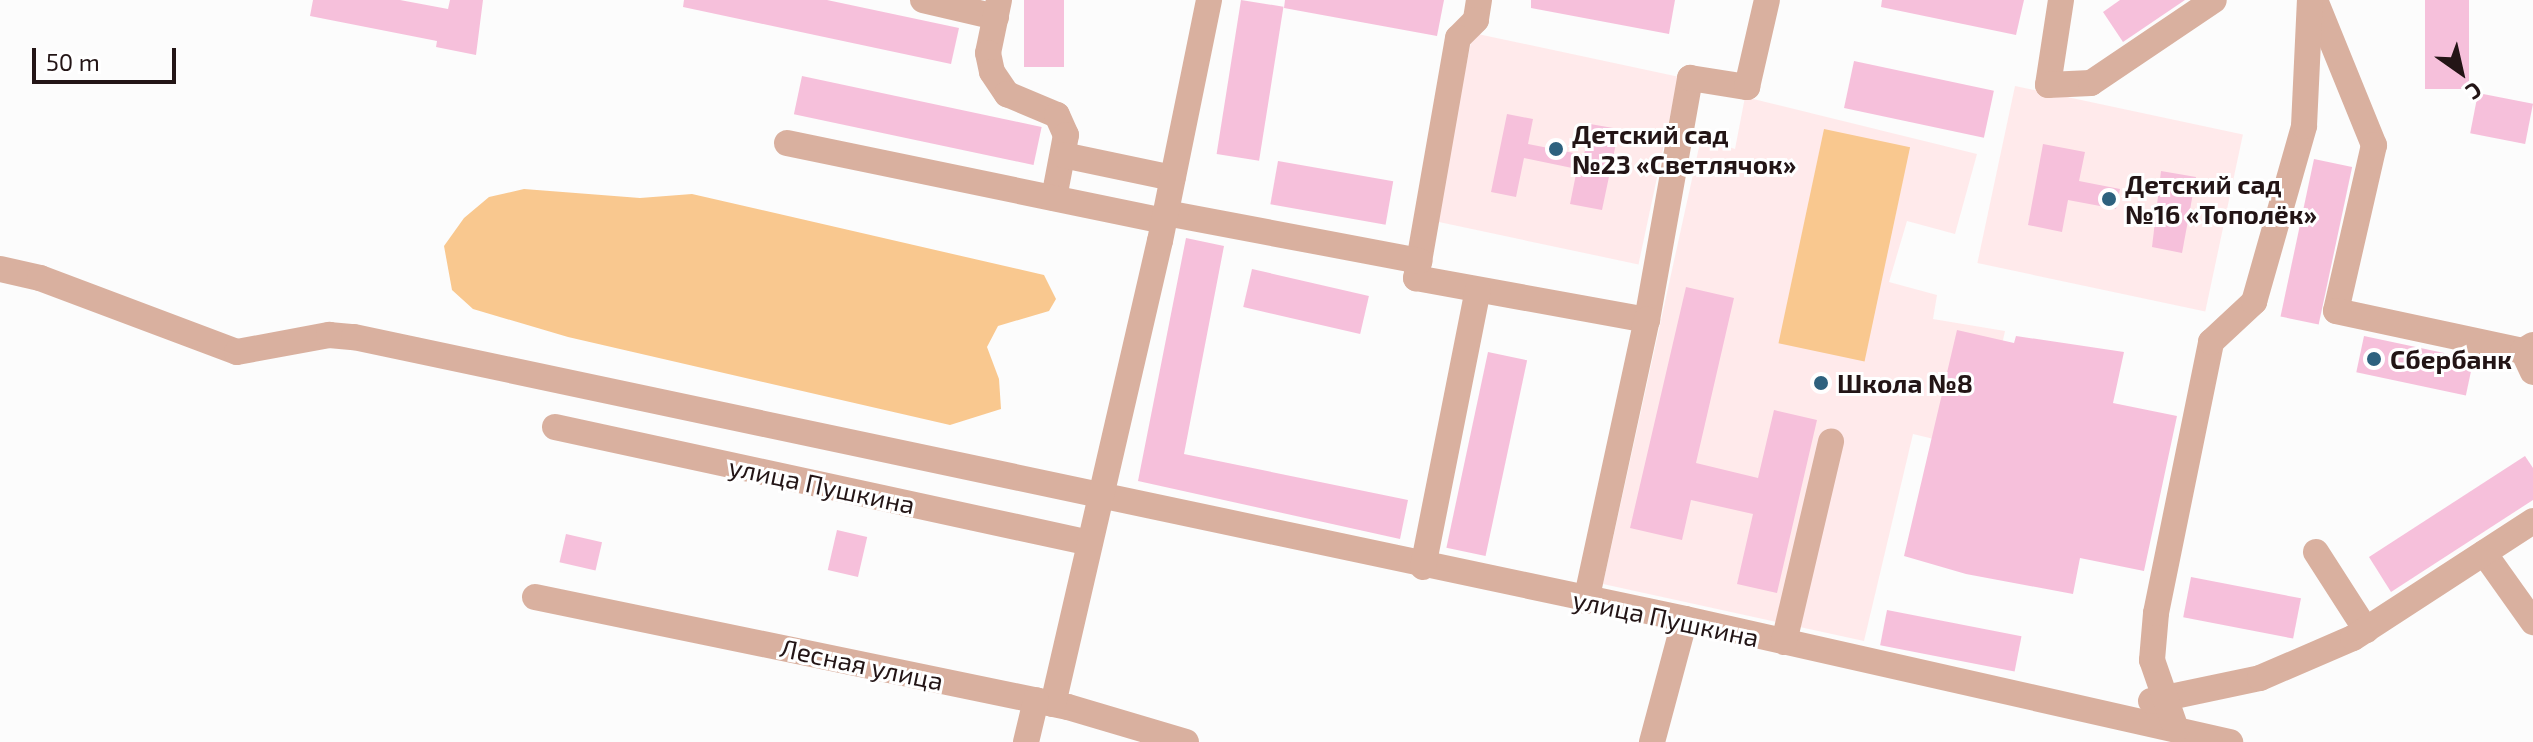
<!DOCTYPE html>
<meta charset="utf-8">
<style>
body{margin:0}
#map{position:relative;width:2533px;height:742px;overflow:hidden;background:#fcfcfc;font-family:"Exo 2",sans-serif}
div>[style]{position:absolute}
.built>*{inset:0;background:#ffeaeb;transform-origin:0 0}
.green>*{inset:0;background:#f9c88f;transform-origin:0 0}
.building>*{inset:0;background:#f6c0db;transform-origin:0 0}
.minor>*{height:26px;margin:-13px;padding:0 13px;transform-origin:13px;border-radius:13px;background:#d9b09f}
.dots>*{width:22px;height:22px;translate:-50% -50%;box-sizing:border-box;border:4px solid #fff;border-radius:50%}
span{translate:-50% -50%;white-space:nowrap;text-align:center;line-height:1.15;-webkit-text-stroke:6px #fff;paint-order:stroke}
.poi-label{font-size:26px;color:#231516;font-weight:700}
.left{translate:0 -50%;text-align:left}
.street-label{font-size:26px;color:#231516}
.north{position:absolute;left:2421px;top:32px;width:80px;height:80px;-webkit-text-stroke:6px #fff;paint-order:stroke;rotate:146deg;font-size:22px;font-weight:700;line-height:32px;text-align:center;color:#231516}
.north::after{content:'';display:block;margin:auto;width:28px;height:36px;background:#231516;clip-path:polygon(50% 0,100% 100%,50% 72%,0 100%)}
.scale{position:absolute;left:32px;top:48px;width:144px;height:36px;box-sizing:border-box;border:4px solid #231516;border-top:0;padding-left:10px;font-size:24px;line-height:28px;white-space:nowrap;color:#231516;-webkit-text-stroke:6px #fff;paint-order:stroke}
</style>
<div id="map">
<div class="built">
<i style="left:1473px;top:33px;width:210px;height:192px;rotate:12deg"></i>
<i style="left:2015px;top:86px;width:233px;height:181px;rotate:12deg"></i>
<i style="clip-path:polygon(1745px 97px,1977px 154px,1955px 234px,1907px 221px,1889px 282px,1937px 295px,1933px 319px,2005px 331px,1979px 450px,1913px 434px,1864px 641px,1603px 584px,1701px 138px,1735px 149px)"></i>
</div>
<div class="green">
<i style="left:1824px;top:129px;width:88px;height:219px;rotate:12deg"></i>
<i style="clip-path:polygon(524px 189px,640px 198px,692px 194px,1044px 275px,1056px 299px,1049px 311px,998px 326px,987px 347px,999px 379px,1001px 409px,950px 425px,568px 337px,473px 309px,452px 290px,444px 246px,464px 218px,489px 197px)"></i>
</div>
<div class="building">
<i style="clip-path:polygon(313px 0,400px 0,448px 9px,450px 0,483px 0,476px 55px,436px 47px,437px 41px,310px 16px)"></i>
<i style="clip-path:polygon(684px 0,827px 0,959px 28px,951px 64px,683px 7px)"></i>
<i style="left:1024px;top:0;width:40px;height:67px"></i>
<i style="left:1241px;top:0;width:43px;height:156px;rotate:9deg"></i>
<i style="clip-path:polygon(1285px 0,1444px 0,1437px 36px,1284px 8px)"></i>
<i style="clip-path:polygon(1531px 0,1675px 0,1669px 34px,1531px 8px)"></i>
<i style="clip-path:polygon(1882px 0,2024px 0,2016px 35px,1881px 7px)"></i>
<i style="clip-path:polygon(2120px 0,2185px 0,2123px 42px,2103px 12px)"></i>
<i style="left:2425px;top:0;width:44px;height:89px"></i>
<i style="left:1854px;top:61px;width:143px;height:48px;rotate:12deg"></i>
<i style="left:802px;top:76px;width:245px;height:39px;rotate:12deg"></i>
<i style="left:2478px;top:93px;width:56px;height:41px;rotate:11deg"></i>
<i style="clip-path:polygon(1507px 114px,1533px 119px,1528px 144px,1584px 155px,1590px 124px,1619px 129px,1602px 210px,1570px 204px,1577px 169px,1524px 158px,1516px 197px,1491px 192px)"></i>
<i style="clip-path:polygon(2043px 144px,2085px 152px,2079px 181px,2120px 189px,2116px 209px,2068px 200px,2062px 232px,2028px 225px)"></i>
<i style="left:2314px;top:159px;width:39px;height:161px;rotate:12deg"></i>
<i style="left:1278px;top:161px;width:117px;height:44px;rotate:10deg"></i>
<i style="clip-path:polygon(2161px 171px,2196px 177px,2182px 253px,2152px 247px)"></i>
<i style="clip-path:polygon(1186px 238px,1224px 246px,1184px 454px,1408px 500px,1400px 539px,1138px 481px)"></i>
<i style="left:1252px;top:269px;width:120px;height:39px;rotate:13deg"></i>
<i style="clip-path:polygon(1686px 287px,1734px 298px,1696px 463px,1758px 478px,1774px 410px,1817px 420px,1777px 593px,1737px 584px,1753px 514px,1691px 500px,1682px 540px,1630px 528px)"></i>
<i style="clip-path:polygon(1957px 330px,2014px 343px,2016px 336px,2124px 352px,2113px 403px,2177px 416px,2144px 571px,2080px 558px,2073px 594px,1966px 574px,1904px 556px)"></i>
<i style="left:2364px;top:336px;width:112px;height:37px;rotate:12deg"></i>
<i style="left:1488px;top:352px;width:40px;height:200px;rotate:12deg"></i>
<i style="clip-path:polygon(2525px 456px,2533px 468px,2533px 500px,2391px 592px,2369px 557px)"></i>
<i style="left:837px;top:530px;width:31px;height:41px;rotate:13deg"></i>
<i style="left:566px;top:534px;width:37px;height:29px;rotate:13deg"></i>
<i style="left:2191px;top:577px;width:112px;height:41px;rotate:11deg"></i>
<i style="left:1887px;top:610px;width:137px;height:36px;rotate:11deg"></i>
</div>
<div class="minor">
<i style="left:923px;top:0;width:75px;rotate:13.1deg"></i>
<i style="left:999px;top:0;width:54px;rotate:101.7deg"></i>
<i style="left:988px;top:53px;width:19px;rotate:78deg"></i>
<i style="left:992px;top:72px;width:27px;rotate:56deg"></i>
<i style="left:1007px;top:94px;width:54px;rotate:22.8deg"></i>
<i style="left:1057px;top:115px;width:22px;rotate:66deg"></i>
<i style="left:1066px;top:135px;width:64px;rotate:100.8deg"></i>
<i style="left:1479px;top:0;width:20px;rotate:99deg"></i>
<i style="left:1476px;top:20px;width:25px;rotate:135deg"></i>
<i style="left:1458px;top:38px;width:244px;rotate:99.9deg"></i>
<i style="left:1416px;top:278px;width:235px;rotate:10.3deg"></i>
<i style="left:1647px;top:320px;width:246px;rotate:-79.9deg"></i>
<i style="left:1690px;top:78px;width:58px;rotate:9deg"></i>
<i style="left:1747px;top:87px;width:89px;rotate:-77.1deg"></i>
<i style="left:2061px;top:0;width:86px;rotate:98.7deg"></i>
<i style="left:2048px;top:85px;width:43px;rotate:-2.7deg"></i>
<i style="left:2091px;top:83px;width:148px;rotate:-34deg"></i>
<i style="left:2315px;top:0;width:157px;rotate:67.9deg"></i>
<i style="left:2374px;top:145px;width:170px;rotate:102.9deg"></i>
<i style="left:2336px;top:311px;width:191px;rotate:12.1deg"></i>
<i style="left:787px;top:143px;width:385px;rotate:11.7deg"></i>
<i style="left:1063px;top:155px;width:112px;rotate:11.8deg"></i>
<i style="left:1166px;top:213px;width:258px;rotate:10.7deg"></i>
<i style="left:0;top:269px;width:41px;rotate:12.7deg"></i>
<i style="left:40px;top:278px;width:210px;rotate:20.6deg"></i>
<i style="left:237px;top:352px;width:94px;rotate:-10.5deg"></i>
<i style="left:329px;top:335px;width:25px;rotate:5deg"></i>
<i style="left:354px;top:337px;width:1361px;rotate:11.96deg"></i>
<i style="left:1685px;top:619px;width:559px;rotate:12.72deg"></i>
<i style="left:2533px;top:345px;width:12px;rotate:149deg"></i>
<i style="left:2523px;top:351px;width:23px;rotate:65deg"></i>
<i style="left:555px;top:427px;width:547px;rotate:12.23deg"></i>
<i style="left:2316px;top:552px;width:93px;rotate:57.3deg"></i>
<i style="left:2484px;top:553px;width:85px;rotate:54.6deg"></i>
<i style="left:1423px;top:567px;width:282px;rotate:-78.8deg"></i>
<i style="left:535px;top:597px;width:544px;rotate:11.66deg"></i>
<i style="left:1068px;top:707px;width:123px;rotate:16.5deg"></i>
<i style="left:1586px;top:601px;width:288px;rotate:-77.8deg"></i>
<i style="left:1784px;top:642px;width:206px;rotate:-76.8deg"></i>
<i style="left:2151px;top:701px;width:111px;rotate:-11.9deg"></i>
<i style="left:2260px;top:678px;width:101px;rotate:-23.3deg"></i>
<i style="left:2353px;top:638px;width:215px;rotate:-33deg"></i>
<i style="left:1053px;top:704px;width:475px;rotate:-77deg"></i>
<i style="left:1160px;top:241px;width:246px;rotate:-78.5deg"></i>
<i style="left:2176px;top:729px;width:73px;rotate:-109.2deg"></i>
<i style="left:2152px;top:660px;width:47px;rotate:-85.1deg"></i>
<i style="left:2156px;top:613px;width:277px;rotate:-78.5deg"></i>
<i style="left:2211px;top:342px;width:59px;rotate:-42.9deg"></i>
<i style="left:2254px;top:302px;width:183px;rotate:-74.1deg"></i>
<i style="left:2304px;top:126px;width:126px;rotate:-87.3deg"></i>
<i style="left:1026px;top:742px;width:43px;rotate:-76.6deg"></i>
<i style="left:1652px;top:742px;width:127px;rotate:-75deg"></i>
</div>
<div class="dots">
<i style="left:1556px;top:149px;background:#2e617e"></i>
<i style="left:2109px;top:199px;background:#2e617e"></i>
<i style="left:2374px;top:359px;background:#2e617e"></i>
<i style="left:1821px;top:383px;background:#2e617e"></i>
</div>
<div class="poi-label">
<span class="left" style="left:1572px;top:149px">Детский сад<br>№23 «Светлячок»</span>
<span class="left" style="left:2125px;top:199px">Детский сад<br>№16 «Тополёк»</span>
<span class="left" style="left:2390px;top:359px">Сбербанк</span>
<span class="left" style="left:1837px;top:383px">Школа №8</span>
</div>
<div class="street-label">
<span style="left:822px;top:485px;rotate:12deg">улица Пушкина</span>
<span style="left:1666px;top:618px;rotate:12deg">улица Пушкина</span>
<span style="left:862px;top:664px;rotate:12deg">Лесная улица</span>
</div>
<div class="north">С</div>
<div class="scale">50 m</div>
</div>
